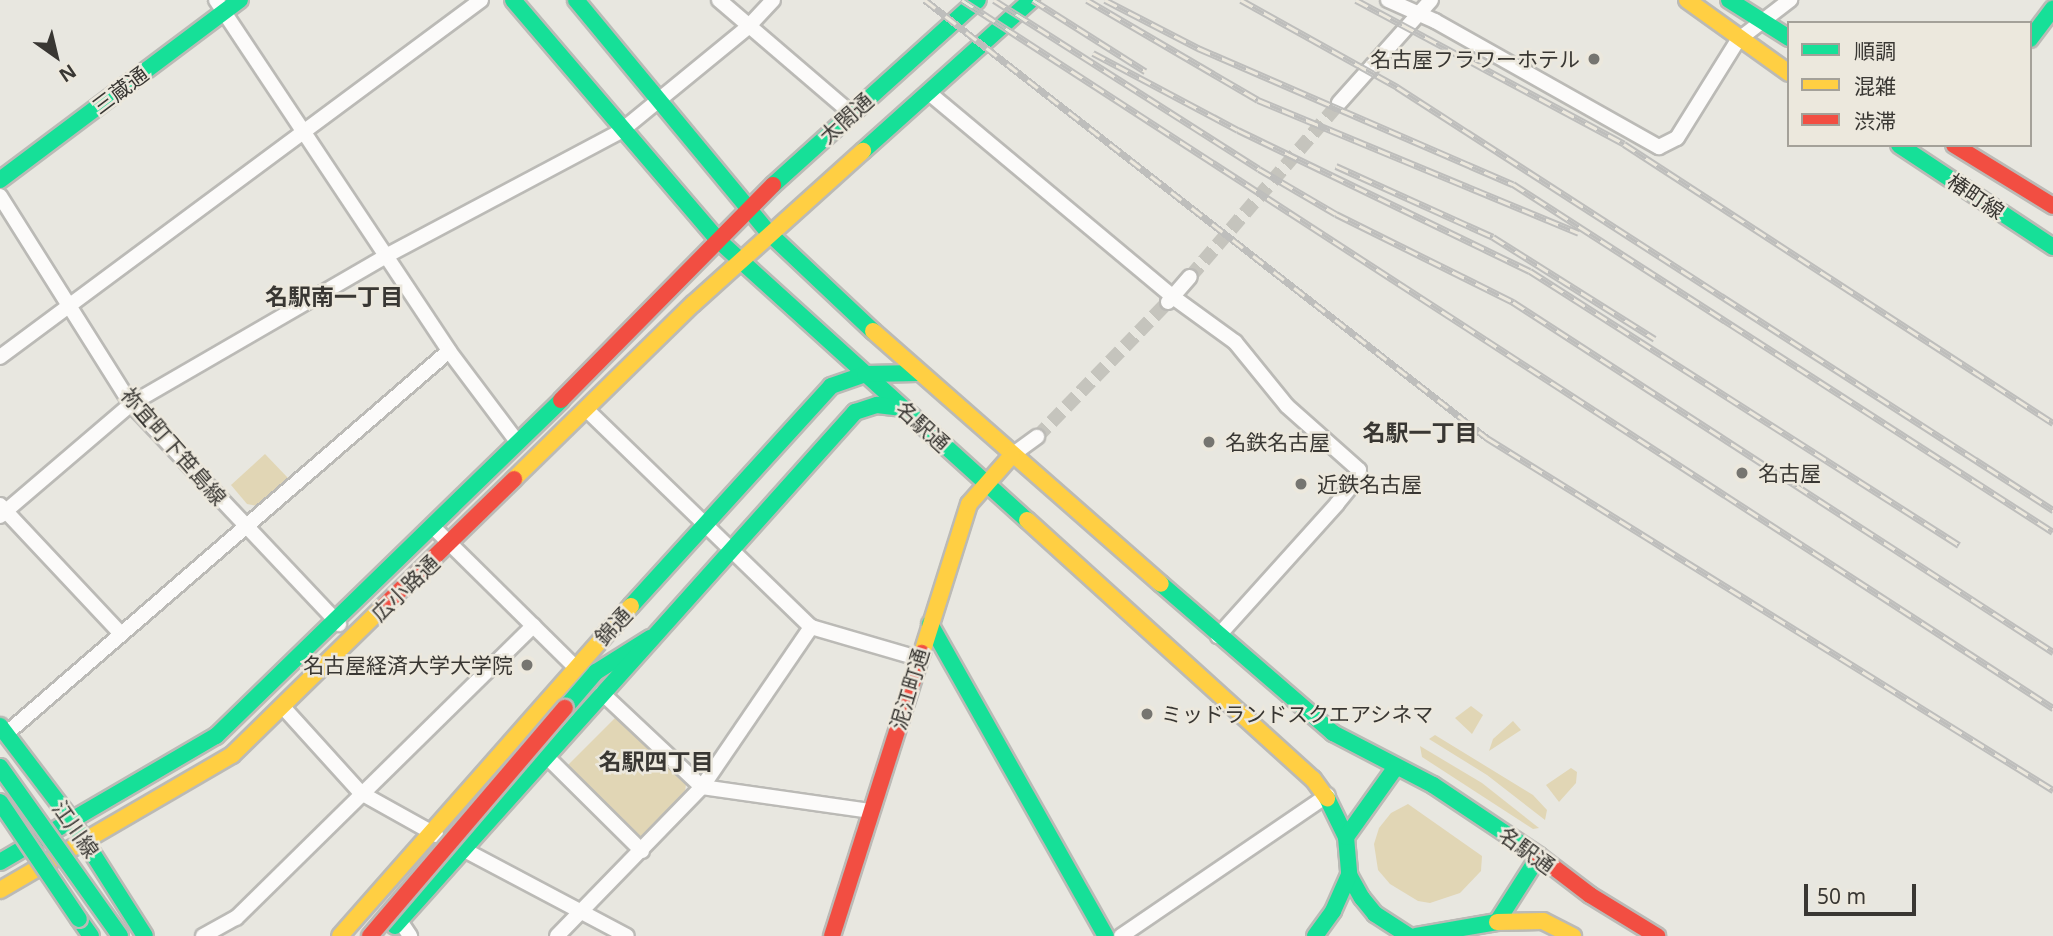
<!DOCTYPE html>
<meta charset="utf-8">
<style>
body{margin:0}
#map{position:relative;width:2053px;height:936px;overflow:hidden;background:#e8e7e0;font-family:"Noto Sans","Noto Sans JP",sans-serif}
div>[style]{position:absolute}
.green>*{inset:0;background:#e1d6b5}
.street-tunnel>*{height:14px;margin-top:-7px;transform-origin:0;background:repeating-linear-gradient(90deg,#c5c4bd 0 14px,transparent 0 21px)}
.roads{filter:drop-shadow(2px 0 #bbbab6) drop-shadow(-2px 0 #bbbab6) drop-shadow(0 2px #bbbab6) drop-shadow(0 -2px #bbbab6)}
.street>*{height:14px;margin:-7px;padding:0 7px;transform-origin:7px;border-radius:7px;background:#fcfbfa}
.fast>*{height:16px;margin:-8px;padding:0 8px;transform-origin:8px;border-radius:8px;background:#16e098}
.slow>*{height:16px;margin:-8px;padding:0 8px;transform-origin:8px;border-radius:8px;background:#ffcf43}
.jam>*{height:16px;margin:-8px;padding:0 8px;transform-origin:8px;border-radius:8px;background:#f24e42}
.rail>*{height:7px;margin-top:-3.5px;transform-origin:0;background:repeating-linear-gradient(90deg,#ece8dd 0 13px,#bebebc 0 26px);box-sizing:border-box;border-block:2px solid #bebebc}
.bridges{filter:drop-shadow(2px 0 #bbbab6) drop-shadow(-2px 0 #bbbab6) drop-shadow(0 2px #bbbab6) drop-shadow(0 -2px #bbbab6)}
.fast-bridge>*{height:16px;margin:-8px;padding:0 8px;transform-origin:8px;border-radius:8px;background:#16e098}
.jam-bridge>*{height:16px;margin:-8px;padding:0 8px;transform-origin:8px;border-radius:8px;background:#f24e42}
.dots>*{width:19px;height:19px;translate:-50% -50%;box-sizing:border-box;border:4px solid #ece8dd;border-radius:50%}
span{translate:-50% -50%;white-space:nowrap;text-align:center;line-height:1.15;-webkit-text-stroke:5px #ece8dd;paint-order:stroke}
.poi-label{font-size:21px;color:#393733}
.right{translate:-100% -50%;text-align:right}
.left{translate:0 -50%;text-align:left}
.street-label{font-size:21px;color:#393733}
.neighbourhood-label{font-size:23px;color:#393733;font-weight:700}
.legend{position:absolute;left:1787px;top:21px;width:245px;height:126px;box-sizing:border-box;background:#ece8dd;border:2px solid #a4a199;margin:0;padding:9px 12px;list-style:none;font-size:21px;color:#393733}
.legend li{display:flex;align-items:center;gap:14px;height:35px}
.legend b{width:35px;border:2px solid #a4a199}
.north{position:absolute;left:21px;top:21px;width:70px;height:70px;-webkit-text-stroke:5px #ece8dd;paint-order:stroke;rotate:146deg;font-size:19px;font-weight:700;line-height:28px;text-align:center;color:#393733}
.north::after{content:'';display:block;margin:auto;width:24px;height:32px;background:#393733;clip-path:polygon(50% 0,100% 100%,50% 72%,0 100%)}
.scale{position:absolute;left:1804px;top:884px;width:112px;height:32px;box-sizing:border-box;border:4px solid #393733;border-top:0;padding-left:9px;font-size:21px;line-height:24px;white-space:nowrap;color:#393733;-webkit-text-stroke:5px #ece8dd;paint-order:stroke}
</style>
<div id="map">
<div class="green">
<i style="clip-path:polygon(265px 454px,288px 478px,257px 506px,247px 504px,231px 485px)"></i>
<i style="clip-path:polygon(1471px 706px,1483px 715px,1472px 734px,1455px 718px)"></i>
<i style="clip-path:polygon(616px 717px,686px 784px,685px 792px,643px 836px,636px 837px,569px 771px,568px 765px)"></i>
<i style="clip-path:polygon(1513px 721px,1521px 730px,1489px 751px,1493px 739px)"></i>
<i style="clip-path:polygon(1435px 735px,1533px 795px,1547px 810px,1545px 820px,1487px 775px,1429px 739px)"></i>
<i style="clip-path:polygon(1420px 746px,1482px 783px,1539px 828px,1533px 829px,1422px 757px)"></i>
<i style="clip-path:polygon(1571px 768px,1577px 772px,1576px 783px,1559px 802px,1546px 785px)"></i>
<i style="clip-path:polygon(1408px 804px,1482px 856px,1481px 871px,1460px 893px,1430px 903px,1418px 901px,1390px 884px,1378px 870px,1374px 844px,1379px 828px,1391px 813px)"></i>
</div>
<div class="street-tunnel">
<i style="left:1190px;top:277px;width:229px;rotate:-49.4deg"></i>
<i style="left:1037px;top:437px;width:185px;rotate:-45.9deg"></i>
</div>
<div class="roads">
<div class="street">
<i style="left:216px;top:0;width:421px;rotate:56.4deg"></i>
<i style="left:449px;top:351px;width:115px;rotate:53.1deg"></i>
<i style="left:719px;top:0;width:174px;rotate:40.6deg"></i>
<i style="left:1388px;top:0;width:51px;rotate:24.1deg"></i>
<i style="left:1435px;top:21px;width:257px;rotate:29.4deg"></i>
<i style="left:1659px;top:147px;width:20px;rotate:-27deg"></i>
<i style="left:1677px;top:138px;width:115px;rotate:-58.1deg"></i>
<i style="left:1738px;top:40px;width:66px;rotate:-37.6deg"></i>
<i style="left:928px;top:92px;width:319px;rotate:39.9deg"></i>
<i style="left:1173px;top:297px;width:77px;rotate:36deg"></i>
<i style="left:1235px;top:342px;width:82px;rotate:50.9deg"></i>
<i style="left:1287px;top:406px;width:96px;rotate:41.6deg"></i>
<i style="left:1359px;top:470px;width:9px;rotate:103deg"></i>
<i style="left:1357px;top:479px;width:32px;rotate:129deg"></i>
<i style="left:1337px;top:504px;width:178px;rotate:132deg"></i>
<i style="left:1339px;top:103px;width:138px;rotate:-48.2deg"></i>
<i style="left:0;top:196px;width:246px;rotate:57.8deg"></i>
<i style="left:131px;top:404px;width:303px;rotate:46.6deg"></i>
<i style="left:1168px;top:302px;width:33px;rotate:-49deg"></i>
<i style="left:0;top:357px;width:599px;rotate:-36.58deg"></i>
<i style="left:587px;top:410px;width:312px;rotate:44.1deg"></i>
<i style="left:811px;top:627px;width:111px;rotate:16.2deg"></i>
<i style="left:1012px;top:455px;width:31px;rotate:-36deg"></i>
<i style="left:0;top:505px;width:177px;rotate:46.8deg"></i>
<i style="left:0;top:516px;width:172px;rotate:-40.5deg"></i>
<i style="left:131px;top:404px;width:295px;rotate:-30.1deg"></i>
<i style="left:386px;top:256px;width:266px;rotate:-28deg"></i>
<i style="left:621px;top:131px;width:163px;rotate:-39.3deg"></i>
<i style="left:747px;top:28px;width:38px;rotate:-47deg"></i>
<i style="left:432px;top:526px;width:201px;rotate:44.6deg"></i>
<i style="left:602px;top:693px;width:137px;rotate:43.2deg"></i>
<i style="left:702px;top:787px;width:171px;rotate:8.1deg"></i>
<i style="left:283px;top:707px;width:116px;rotate:47.8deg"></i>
<i style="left:361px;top:793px;width:86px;rotate:29.2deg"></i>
<i style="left:7px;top:733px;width:584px;rotate:-40.84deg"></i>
<i style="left:546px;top:756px;width:135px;rotate:44.7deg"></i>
<i style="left:457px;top:846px;width:192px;rotate:27.9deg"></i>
<i style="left:400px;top:921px;width:18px;rotate:56deg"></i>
<i style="left:203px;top:936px;width:38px;rotate:-29deg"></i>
<i style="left:236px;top:918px;width:417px;rotate:-44.5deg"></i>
<i style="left:557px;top:936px;width:208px;rotate:-45.8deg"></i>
<i style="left:702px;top:787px;width:194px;rotate:-55.7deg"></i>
<i style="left:1121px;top:936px;width:250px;rotate:-34.3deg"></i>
</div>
<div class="fast">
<i style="left:513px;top:0;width:316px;rotate:49.5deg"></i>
<i style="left:718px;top:240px;width:417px;rotate:42.2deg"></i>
<i style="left:576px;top:0;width:303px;rotate:50.4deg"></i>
<i style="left:769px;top:233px;width:143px;rotate:43.3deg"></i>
<i style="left:1729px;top:0;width:71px;rotate:32.3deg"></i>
<i style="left:2030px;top:39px;width:38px;rotate:-53deg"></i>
<i style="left:1899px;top:145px;width:185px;rotate:33.5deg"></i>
<i style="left:863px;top:151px;width:226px;rotate:-41.9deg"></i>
<i style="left:0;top:180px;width:300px;rotate:-36.9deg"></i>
<i style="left:773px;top:185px;width:276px;rotate:-42.1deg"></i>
<i style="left:1161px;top:584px;width:228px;rotate:40.9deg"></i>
<i style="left:1333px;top:733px;width:113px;rotate:27.5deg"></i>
<i style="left:1433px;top:785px;width:128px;rotate:33.8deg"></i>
<i style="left:1539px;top:856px;width:78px;rotate:122.5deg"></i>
<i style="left:1497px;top:922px;width:82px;rotate:170.2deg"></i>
<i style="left:631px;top:606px;width:297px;rotate:-47.7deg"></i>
<i style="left:831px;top:386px;width:36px;rotate:-19deg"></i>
<i style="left:865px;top:374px;width:53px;rotate:-1.1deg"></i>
<i style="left:930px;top:624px;width:358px;rotate:60.6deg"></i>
<i style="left:565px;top:708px;width:48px;rotate:-49.3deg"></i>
<i style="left:596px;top:672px;width:64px;rotate:-32.2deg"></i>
<i style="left:0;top:726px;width:119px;rotate:52.8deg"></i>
<i style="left:72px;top:821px;width:136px;rotate:57.6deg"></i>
<i style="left:1327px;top:798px;width:43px;rotate:64deg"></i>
<i style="left:1346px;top:837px;width:38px;rotate:85deg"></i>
<i style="left:1349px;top:875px;width:26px;rotate:61deg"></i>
<i style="left:1362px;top:898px;width:21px;rotate:51deg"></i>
<i style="left:1375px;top:914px;width:40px;rotate:32.9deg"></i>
<i style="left:1346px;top:837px;width:86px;rotate:-54.5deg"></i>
<i style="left:0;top:862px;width:250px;rotate:-30.3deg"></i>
<i style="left:216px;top:736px;width:482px;rotate:-44.2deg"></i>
<i style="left:79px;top:919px;width:21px;rotate:55deg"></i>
<i style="left:395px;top:926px;width:690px;rotate:-48.17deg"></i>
<i style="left:855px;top:412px;width:23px;rotate:-18deg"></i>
<i style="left:877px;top:405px;width:26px;rotate:7deg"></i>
<i style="left:1315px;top:936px;width:31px;rotate:-54deg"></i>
<i style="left:1333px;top:911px;width:39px;rotate:-66deg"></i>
</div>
<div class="slow">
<i style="left:1687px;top:0;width:125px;rotate:35.6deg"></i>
<i style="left:873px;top:331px;width:383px;rotate:41.3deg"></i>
<i style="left:514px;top:479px;width:250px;rotate:-44.4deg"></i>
<i style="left:693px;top:304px;width:229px;rotate:-42deg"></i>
<i style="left:1027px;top:520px;width:386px;rotate:42.2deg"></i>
<i style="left:1313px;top:779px;width:24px;rotate:54deg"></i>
<i style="left:922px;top:653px;width:156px;rotate:-72.5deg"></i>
<i style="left:969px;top:504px;width:65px;rotate:-48.7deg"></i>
<i style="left:0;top:890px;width:268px;rotate:-30.2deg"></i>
<i style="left:232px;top:755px;width:209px;rotate:-44.4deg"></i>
<i style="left:1497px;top:922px;width:46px;rotate:-1.2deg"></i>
<i style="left:1543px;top:921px;width:34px;rotate:27deg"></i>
<i style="left:340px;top:936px;width:440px;rotate:-48.6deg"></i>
</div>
<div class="jam">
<i style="left:1954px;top:145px;width:116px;rotate:31.6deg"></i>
<i style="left:561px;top:400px;width:302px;rotate:-45.4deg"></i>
<i style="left:381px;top:609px;width:186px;rotate:-44.3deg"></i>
<i style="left:1539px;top:856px;width:64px;rotate:37.4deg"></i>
<i style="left:1590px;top:895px;width:79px;rotate:31.5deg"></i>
<i style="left:832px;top:936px;width:297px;rotate:-72.4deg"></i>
</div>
</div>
<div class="rail">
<i style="left:925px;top:0;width:713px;rotate:37.93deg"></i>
<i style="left:1487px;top:438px;width:667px;rotate:31.88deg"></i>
<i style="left:962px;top:0;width:1301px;rotate:32.98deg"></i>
<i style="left:994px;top:0;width:314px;rotate:32.5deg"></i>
<i style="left:1259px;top:169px;width:89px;rotate:30.3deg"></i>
<i style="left:1336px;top:214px;width:198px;rotate:26.4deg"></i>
<i style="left:1513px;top:302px;width:644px;rotate:32.95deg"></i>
<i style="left:1033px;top:0;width:133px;rotate:32.4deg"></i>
<i style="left:1087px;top:0;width:198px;rotate:30.3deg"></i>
<i style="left:1258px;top:100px;width:347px;rotate:22.5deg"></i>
<i style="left:1105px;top:0;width:105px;rotate:27.3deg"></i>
<i style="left:1198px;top:48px;width:343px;rotate:23.4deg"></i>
<i style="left:1513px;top:184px;width:642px;rotate:32.8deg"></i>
<i style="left:1241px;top:0;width:179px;rotate:29.1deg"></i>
<i style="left:1397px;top:87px;width:781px;rotate:32.81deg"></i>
<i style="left:1356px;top:0;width:304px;rotate:28.2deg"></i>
<i style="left:1624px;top:144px;width:512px;rotate:33.04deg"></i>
<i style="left:1093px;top:53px;width:164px;rotate:28deg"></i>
<i style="left:1238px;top:130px;width:324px;rotate:25.8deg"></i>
<i style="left:1530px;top:271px;width:509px;rotate:32.57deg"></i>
<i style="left:1336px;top:166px;width:172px;rotate:24.3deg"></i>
<i style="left:1493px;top:237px;width:191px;rotate:32.2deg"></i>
</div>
<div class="bridges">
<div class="fast-bridge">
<i style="left:0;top:767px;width:207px;rotate:54.6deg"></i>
<i style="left:0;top:802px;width:141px;rotate:56deg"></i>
</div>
<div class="jam-bridge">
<i style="left:370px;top:936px;width:300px;rotate:-49.5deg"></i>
</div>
</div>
<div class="dots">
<i style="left:1594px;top:59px;background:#767570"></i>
<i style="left:1209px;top:442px;background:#767570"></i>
<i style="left:1742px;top:473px;background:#767570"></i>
<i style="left:1301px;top:484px;background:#767570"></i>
<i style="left:527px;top:665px;background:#767570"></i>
<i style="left:1147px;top:714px;background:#767570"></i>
</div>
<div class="poi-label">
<span class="right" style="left:1580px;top:59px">名古屋フラワーホテル</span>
<span class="left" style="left:1225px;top:442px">名鉄名古屋</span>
<span class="left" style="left:1758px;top:473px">名古屋</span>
<span class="left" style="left:1317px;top:484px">近鉄名古屋</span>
<span class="right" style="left:513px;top:665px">名古屋経済大学大学院</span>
<span class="left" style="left:1161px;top:714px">ミッドランドスクエアシネマ</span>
</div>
<div class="street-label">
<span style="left:120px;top:90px;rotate:-37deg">三蔵通</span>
<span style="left:846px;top:118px;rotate:-42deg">太閤通</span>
<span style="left:1976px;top:196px;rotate:34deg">椿町線</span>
<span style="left:923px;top:426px;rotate:42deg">名駅通</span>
<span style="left:174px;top:446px;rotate:49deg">祢宜町下笹島線</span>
<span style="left:405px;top:588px;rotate:-44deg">広小路通</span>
<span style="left:613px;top:626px;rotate:-47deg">錦通</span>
<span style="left:909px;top:689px;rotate:-73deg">泥江町通</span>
<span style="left:76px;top:829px;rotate:55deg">江川線</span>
<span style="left:1527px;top:850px;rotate:36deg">名駅通</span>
</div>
<div class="neighbourhood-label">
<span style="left:334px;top:296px">名駅南一丁目</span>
<span style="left:1420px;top:432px">名駅一丁目</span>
<span style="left:656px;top:761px">名駅四丁目</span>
</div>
<ul class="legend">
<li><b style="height:9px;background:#16e098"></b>順調</li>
<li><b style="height:9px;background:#ffcf43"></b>混雑</li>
<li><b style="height:9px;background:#f24e42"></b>渋滞</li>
</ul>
<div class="north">N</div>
<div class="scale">50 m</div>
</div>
